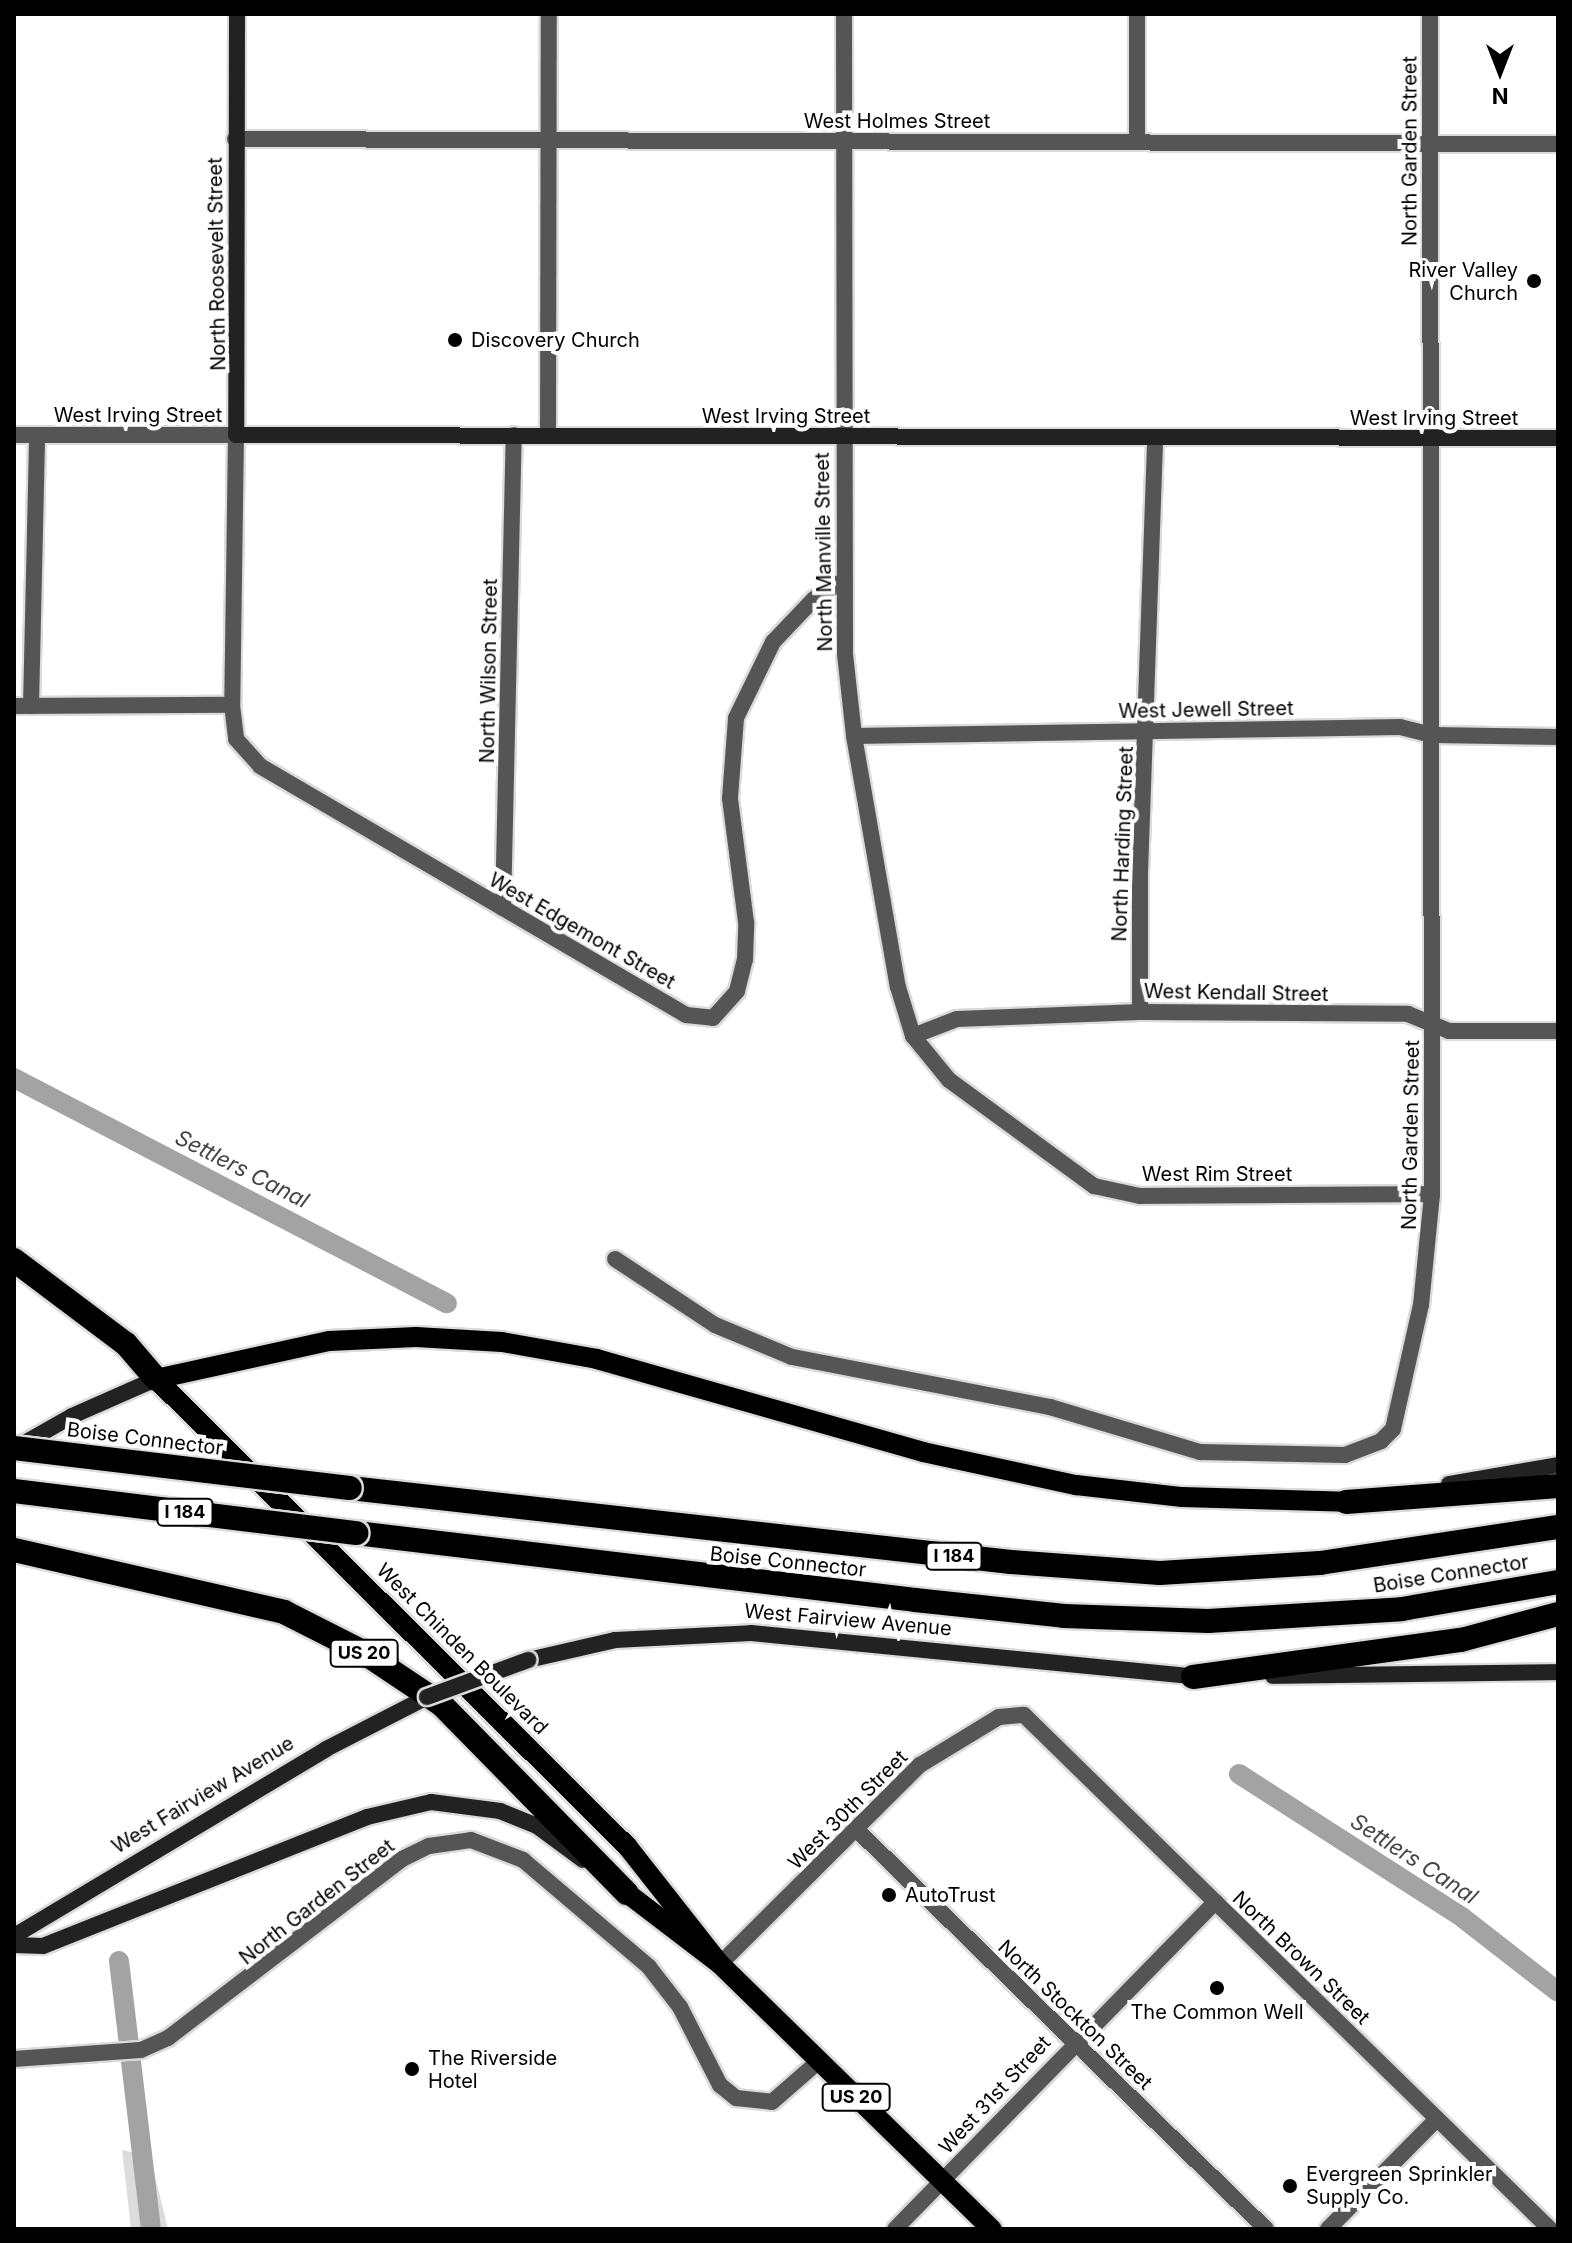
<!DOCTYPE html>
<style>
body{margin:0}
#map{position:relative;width:1572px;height:2243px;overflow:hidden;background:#fff;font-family:Inter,sans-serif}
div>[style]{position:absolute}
.green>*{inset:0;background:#dcdcdc}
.canal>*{height:20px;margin:-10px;padding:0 10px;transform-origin:10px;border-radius:10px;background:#a3a3a3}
.roads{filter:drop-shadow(2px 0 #dbdbdb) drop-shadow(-2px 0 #dbdbdb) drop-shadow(0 2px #dbdbdb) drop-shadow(0 -2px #dbdbdb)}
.street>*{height:16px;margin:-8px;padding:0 8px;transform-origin:8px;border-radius:8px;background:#555}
.secondary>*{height:16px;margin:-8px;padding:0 8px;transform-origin:8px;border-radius:8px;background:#222}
.primary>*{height:20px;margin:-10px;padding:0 10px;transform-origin:10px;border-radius:10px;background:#000}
.highway>*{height:24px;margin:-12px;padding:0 12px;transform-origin:12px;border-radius:12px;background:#000}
.bridges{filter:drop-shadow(2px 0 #dbdbdb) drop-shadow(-2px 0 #dbdbdb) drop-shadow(0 2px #dbdbdb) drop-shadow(0 -2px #dbdbdb)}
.secondary-bridge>*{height:16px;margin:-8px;padding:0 8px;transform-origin:8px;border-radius:8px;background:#222}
.highway-bridge>*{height:24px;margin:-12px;padding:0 12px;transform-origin:12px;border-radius:12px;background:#000}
.dots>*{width:22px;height:22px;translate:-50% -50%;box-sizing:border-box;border:4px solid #fff;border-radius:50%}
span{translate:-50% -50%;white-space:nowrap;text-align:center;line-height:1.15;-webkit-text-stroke:8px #fff;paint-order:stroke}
.shield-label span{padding:2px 6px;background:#fff;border:2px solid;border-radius:6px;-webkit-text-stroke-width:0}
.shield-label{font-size:18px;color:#000;font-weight:700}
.street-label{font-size:20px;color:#000}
.poi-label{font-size:20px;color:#000}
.right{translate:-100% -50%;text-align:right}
.left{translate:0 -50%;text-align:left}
.water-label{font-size:22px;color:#444;font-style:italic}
.frame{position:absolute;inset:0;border:16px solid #000;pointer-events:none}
.north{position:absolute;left:1460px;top:32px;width:80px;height:80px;-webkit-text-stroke:6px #fff;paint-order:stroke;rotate:180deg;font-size:22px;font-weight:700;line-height:32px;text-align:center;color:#000}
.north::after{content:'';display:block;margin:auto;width:28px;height:36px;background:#000;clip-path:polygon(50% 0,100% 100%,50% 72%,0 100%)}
</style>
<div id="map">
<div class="green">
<i style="clip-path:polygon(122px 2150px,150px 2156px,168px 2229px,131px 2229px)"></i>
</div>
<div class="canal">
<i style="left:14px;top:1078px;width:488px;rotate:27.5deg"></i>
<i style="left:1239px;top:1774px;width:266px;rotate:32.7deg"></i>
<i style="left:1463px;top:1918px;width:120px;rotate:37.9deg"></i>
<i style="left:119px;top:1961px;width:270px;rotate:83.2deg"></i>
</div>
<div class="roads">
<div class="street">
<i style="left:844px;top:14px;width:640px;rotate:89.91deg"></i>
<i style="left:845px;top:654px;width:82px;rotate:83.7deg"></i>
<i style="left:854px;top:736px;width:255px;rotate:80.1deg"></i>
<i style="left:898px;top:987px;width:51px;rotate:73deg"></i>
<i style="left:913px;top:1036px;width:57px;rotate:50.7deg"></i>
<i style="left:949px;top:1080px;width:180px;rotate:36.2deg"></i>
<i style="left:1094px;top:1186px;width:47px;rotate:12.3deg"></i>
<i style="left:1140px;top:1196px;width:292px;rotate:-0.4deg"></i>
<i style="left:1137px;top:14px;width:128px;rotate:90deg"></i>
<i style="left:235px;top:139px;width:1323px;rotate:0.22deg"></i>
<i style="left:14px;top:435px;width:222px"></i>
<i style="left:236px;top:435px;width:270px;rotate:90.8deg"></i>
<i style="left:548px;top:436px;width:422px;rotate:-89.9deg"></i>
<i style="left:14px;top:706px;width:218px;rotate:-0.3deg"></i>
<i style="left:232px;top:705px;width:34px;rotate:83deg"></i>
<i style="left:236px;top:739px;width:36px;rotate:48deg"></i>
<i style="left:260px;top:766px;width:493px;rotate:30.3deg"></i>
<i style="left:686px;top:1015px;width:27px;rotate:6deg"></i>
<i style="left:713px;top:1018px;width:36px;rotate:-48deg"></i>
<i style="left:737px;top:991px;width:32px;rotate:-76deg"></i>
<i style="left:745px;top:960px;width:38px;rotate:-88deg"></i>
<i style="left:746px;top:922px;width:125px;rotate:-97.4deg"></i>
<i style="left:730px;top:798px;width:80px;rotate:-85.7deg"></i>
<i style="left:736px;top:718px;width:85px;rotate:-64deg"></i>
<i style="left:773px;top:642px;width:59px;rotate:-46.4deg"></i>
<i style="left:814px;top:599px;width:34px;rotate:-32deg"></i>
<i style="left:31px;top:706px;width:271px;rotate:-88.7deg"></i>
<i style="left:854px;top:736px;width:546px;rotate:-0.94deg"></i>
<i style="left:1400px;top:727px;width:34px;rotate:14deg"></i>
<i style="left:1433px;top:735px;width:125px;rotate:0.9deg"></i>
<i style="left:503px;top:908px;width:473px;rotate:-88.7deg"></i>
<i style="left:1140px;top:1012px;width:139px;rotate:-90deg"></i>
<i style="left:1140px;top:873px;width:436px;rotate:-88deg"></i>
<i style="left:913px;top:1036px;width:47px;rotate:-21.1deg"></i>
<i style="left:957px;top:1019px;width:183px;rotate:-2.2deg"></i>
<i style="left:1140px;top:1012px;width:268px;rotate:0.4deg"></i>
<i style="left:1408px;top:1014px;width:44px;rotate:22.5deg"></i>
<i style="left:1449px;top:1031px;width:109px"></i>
<i style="left:615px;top:1259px;width:120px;rotate:33.4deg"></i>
<i style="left:715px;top:1325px;width:83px;rotate:22.6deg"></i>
<i style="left:792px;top:1357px;width:263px;rotate:11deg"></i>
<i style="left:1050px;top:1407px;width:157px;rotate:16.7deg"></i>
<i style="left:1200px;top:1452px;width:145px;rotate:1.2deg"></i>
<i style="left:1345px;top:1455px;width:39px;rotate:-21deg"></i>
<i style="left:1381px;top:1441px;width:17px;rotate:-45deg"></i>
<i style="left:1393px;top:1429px;width:127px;rotate:-77.3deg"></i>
<i style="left:1421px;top:1305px;width:112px;rotate:-84.3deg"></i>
<i style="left:1432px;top:1194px;width:1180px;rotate:-90.1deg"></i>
<i style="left:857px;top:1830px;width:571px;rotate:44.29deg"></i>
<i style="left:720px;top:1964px;width:282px;rotate:-44.9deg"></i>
<i style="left:920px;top:1765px;width:92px;rotate:-31.3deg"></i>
<i style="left:999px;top:1717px;width:25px;rotate:-5deg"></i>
<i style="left:1024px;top:1715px;width:735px;rotate:44.34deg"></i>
<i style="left:14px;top:2059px;width:127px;rotate:-4.1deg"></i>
<i style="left:141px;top:2050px;width:30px;rotate:-24deg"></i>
<i style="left:168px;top:2038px;width:295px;rotate:-37.4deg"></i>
<i style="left:402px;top:1859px;width:30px;rotate:-26deg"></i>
<i style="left:429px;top:1846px;width:42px;rotate:-8.1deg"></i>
<i style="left:471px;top:1840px;width:56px;rotate:21deg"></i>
<i style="left:523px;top:1860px;width:165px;rotate:40.3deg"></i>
<i style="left:649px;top:1967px;width:51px;rotate:52.2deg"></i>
<i style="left:680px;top:2007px;width:88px;rotate:62.9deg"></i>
<i style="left:720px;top:2085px;width:21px;rotate:39deg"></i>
<i style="left:736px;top:2098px;width:36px;rotate:6deg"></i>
<i style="left:772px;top:2102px;width:62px;rotate:-41.1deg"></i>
<i style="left:895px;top:2229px;width:458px;rotate:-45.6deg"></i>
<i style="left:1328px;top:2229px;width:155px;rotate:-45.3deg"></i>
</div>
<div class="secondary">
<i style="left:237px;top:14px;width:421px;rotate:90.1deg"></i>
<i style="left:236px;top:435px;width:1322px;rotate:0.13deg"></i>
<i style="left:14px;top:1449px;width:67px;rotate:-29.6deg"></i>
<i style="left:72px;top:1416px;width:92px;rotate:-23.8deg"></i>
<i style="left:1449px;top:1484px;width:111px;rotate:-9.9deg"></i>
<i style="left:528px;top:1660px;width:89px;rotate:-12.9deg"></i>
<i style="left:615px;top:1640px;width:136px;rotate:-2.9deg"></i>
<i style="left:751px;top:1633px;width:452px;rotate:5.6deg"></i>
<i style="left:1273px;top:1676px;width:285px;rotate:-0.8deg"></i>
<i style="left:14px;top:1936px;width:364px;rotate:-30.9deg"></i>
<i style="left:326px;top:1749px;width:114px;rotate:-27.2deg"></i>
<i style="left:14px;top:1945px;width:29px;rotate:2deg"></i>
<i style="left:43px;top:1946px;width:349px;rotate:-21.7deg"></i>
<i style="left:367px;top:1817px;width:66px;rotate:-13.2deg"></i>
<i style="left:431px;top:1802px;width:70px;rotate:7.4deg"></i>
<i style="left:500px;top:1811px;width:40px;rotate:22deg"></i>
<i style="left:537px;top:1826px;width:57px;rotate:36.5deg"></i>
</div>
<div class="primary">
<i style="left:156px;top:1379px;width:177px;rotate:-12.4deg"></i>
<i style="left:329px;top:1341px;width:87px;rotate:-2.6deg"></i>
<i style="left:416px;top:1337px;width:86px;rotate:3.3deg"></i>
<i style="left:502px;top:1342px;width:97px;rotate:10.1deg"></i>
<i style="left:597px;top:1359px;width:339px;rotate:15.9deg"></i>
<i style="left:923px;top:1452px;width:157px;rotate:12.2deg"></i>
<i style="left:1076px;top:1485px;width:107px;rotate:6.5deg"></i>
<i style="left:1182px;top:1497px;width:164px;rotate:1.7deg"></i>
<i style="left:156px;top:1379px;width:663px;rotate:44.76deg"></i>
<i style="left:627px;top:1846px;width:150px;rotate:51.8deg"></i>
<i style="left:627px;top:1893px;width:117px;rotate:37.4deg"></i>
<i style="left:720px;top:1964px;width:380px;rotate:44.3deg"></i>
</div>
<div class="highway">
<i style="left:14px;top:1260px;width:140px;rotate:36.9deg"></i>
<i style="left:126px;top:1344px;width:46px;rotate:49.4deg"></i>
<i style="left:350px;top:1488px;width:665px;rotate:6.39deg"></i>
<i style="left:1011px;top:1562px;width:149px;rotate:4.2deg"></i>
<i style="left:1160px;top:1573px;width:160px;rotate:-3.6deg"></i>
<i style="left:1320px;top:1563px;width:241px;rotate:-8.6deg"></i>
<i style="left:1346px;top:1502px;width:213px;rotate:-4.3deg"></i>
<i style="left:356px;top:1533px;width:563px;rotate:6.83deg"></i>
<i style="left:915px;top:1600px;width:150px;rotate:6.1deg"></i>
<i style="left:1064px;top:1616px;width:144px;rotate:2deg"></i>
<i style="left:1208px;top:1621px;width:194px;rotate:-3.5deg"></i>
<i style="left:1402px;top:1609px;width:158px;rotate:-9.8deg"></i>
<i style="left:14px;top:1550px;width:277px;rotate:12.9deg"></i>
<i style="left:284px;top:1612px;width:89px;rotate:26.9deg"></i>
<i style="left:363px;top:1652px;width:94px;rotate:33.7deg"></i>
<i style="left:441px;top:1704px;width:265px;rotate:45.5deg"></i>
<i style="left:1193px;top:1677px;width:271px;rotate:-7.9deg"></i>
<i style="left:1461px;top:1640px;width:100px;rotate:-15deg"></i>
</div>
</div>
<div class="bridges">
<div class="secondary-bridge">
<i style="left:427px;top:1697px;width:108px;rotate:-20.1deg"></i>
</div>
<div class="highway-bridge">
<i style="left:14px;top:1448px;width:338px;rotate:6.8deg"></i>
<i style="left:14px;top:1491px;width:345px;rotate:7deg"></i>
</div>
</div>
<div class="dots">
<i style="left:1534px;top:281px;background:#000"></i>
<i style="left:455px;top:340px;background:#000"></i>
<i style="left:889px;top:1895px;background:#000"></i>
<i style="left:1217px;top:1988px;background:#000"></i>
<i style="left:412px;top:2069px;background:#000"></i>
<i style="left:1290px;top:2186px;background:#000"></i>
</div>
<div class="shield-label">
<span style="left:185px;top:1512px">I 184</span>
<span style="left:954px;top:1556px">I 184</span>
<span style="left:364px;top:1653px">US 20</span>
<span style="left:856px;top:2097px">US 20</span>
</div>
<div class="street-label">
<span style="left:897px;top:121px">West Holmes Street</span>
<span style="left:1410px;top:151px;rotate:-90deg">North Garden Street</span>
<span style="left:217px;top:264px;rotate:-91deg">North Roosevelt Street</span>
<span style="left:138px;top:415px">West Irving Street</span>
<span style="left:786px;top:416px">West Irving Street</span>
<span style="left:1434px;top:418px">West Irving Street</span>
<span style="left:824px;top:552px;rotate:-91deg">North Manville Street</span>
<span style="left:489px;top:671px;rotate:-89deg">North Wilson Street</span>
<span style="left:1206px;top:710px;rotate:-1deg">West Jewell Street</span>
<span style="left:1123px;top:844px;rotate:-88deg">North Harding Street</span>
<span style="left:582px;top:931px;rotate:30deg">West Edgemont Street</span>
<span style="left:1236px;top:993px;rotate:1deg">West Kendall Street</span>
<span style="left:1411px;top:1135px;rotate:-89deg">North Garden Street</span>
<span style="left:1217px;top:1174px">West Rim Street</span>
<span style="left:145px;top:1439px;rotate:7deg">Boise Connector</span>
<span style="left:788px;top:1562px;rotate:6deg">Boise Connector</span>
<span style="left:1451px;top:1574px;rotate:-9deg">Boise Connector</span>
<span style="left:848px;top:1620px;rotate:5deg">West Fairview Avenue</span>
<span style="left:462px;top:1649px;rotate:45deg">West Chinden Boulevard</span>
<span style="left:203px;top:1795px;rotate:-31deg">West Fairview Avenue</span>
<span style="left:848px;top:1810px;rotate:-45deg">West 30th Street</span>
<span style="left:317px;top:1902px;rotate:-38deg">North Garden Street</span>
<span style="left:1301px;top:1958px;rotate:44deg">North Brown Street</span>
<span style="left:1075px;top:2015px;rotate:44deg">North Stockton Street</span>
<span style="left:995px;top:2095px;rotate:-47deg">West 31st Street</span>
</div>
<div class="poi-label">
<span class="right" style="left:1518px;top:282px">River Valley<br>Church</span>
<span class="left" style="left:471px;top:340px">Discovery Church</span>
<span class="left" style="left:905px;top:1895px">AutoTrust</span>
<span style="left:1217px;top:2012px">The Common Well</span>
<span class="left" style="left:428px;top:2070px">The Riverside<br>Hotel</span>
<span class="left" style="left:1306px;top:2186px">Evergreen Sprinkler<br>Supply Co.</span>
</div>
<div class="water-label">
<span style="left:242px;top:1169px;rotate:27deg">Settlers Canal</span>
<span style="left:1414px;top:1859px;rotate:33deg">Settlers Canal</span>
</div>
<div class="frame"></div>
<div class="north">N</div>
</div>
